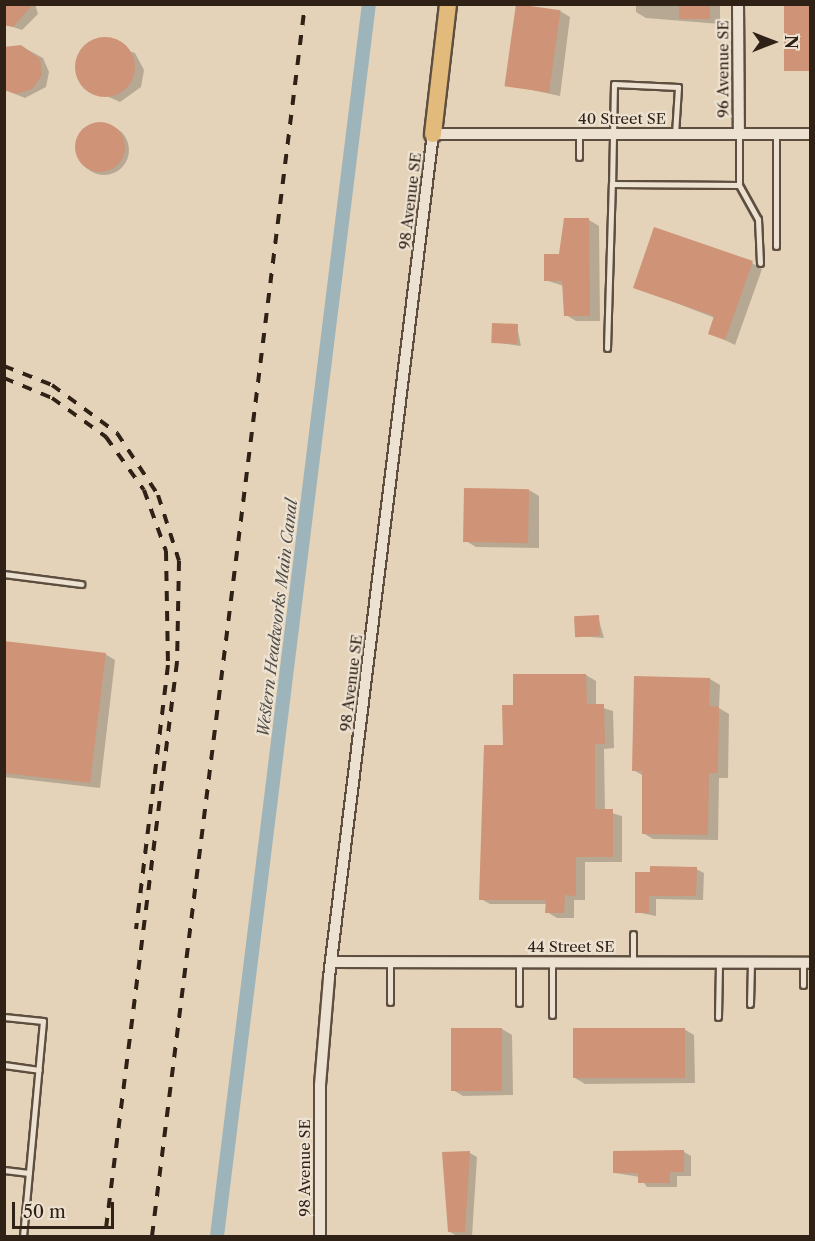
<!DOCTYPE html>
<style>
body{margin:0}
#map{position:relative;width:815px;height:1241px;overflow:hidden;background:#e4d3b8;font-family:"Libre Caslon Text",serif}
div>[style]{position:absolute}
.shadow>*{inset:0;background:#0003;transform-origin:0 0}
.round{border-radius:50%}
.canal>*{height:14px;margin:-7px;padding:0 7px;transform-origin:7px;border-radius:7px;background:#9db4bb}
.building>*{inset:0;background:#cf9377;transform-origin:0 0}
.roads{filter:drop-shadow(2px 0 #5d4e3f) drop-shadow(-2px 0 #5d4e3f) drop-shadow(0 2px #5d4e3f) drop-shadow(0 -2px #5d4e3f)}
.service>*{height:5px;margin:-2.5px;padding:0 2.5px;transform-origin:2.5px;border-radius:2.5px;background:#ede2d1}
.minor>*{height:10px;margin:-5px;padding:0 5px;transform-origin:5px;border-radius:5px;background:#ede2d1}
.primary>*{height:16px;margin:-8px;padding:0 8px;transform-origin:8px;border-radius:8px;background:#e2ba7c}
.rail>*{height:4px;margin-top:-2px;transform-origin:0;background:repeating-linear-gradient(90deg,#302117 0 10px,transparent 0 20px)}
span{translate:-50% -50%;white-space:nowrap;text-align:center;line-height:1.15;-webkit-text-stroke:4.5px #ede2d1;paint-order:stroke}
.street-label{font-size:15px;color:#302117}
.water-label{font-size:16px;color:#514d48;font-style:italic}
.frame{position:absolute;inset:0;border:6px solid #302117;pointer-events:none}
.north{position:absolute;left:743px;top:12px;width:60px;height:60px;-webkit-text-stroke:4px #ede2d1;paint-order:stroke;rotate:90deg;font-size:16px;font-weight:700;line-height:24px;text-align:center;color:#302117}
.north::after{content:'';display:block;margin:auto;width:21px;height:27px;background:#302117;clip-path:polygon(50% 0,100% 100%,50% 72%,0 100%)}
.scale{position:absolute;left:12px;top:1202px;width:102px;height:27px;box-sizing:border-box;border:3px solid #302117;border-top:0;padding-left:8px;font-size:18px;line-height:21px;white-space:nowrap;color:#302117;-webkit-text-stroke:4px #ede2d1;paint-order:stroke}
</style>
<div id="map">
<div class="shadow">
<i style="clip-path:polygon(4px 4px,35px 4px,38px 14px,22px 30px,4px 24px)"></i>
<i style="clip-path:polygon(106px 4px,136px 4px,133px 6px)"></i>
<i style="clip-path:polygon(636px 4px,720px 4px,720px 24px,646px 18px,636px 12px)"></i>
<i style="left:786px;top:4px;width:24px;height:66px"></i>
<i style="clip-path:polygon(560px 11px,570px 17px,560px 96px,508px 85px)"></i>
<i style="clip-path:polygon(97px 40px,135px 53px,144px 70px,141px 87px,120px 102px,84px 86px,77px 70px,82px 52px)"></i>
<i style="clip-path:polygon(21px 46px,43px 58px,49px 72px,46px 87px,25px 98px,10px 92px)"></i>
<i class="round" style="left:79px;top:125px;width:50px;height:50px"></i>
<i style="clip-path:polygon(589px 220px,599px 226px,600px 321px,576px 321px,566px 315px,564px 286px,545px 280px)"></i>
<i style="clip-path:polygon(752px 263px,762px 269px,735px 345px,710px 333px,715px 318px,635px 287px)"></i>
<i style="clip-path:polygon(517px 326px,521px 346px,493px 342px)"></i>
<i style="clip-path:polygon(529px 490px,539px 496px,539px 548px,476px 547px,466px 541px)"></i>
<i style="clip-path:polygon(598px 617px,604px 638px,577px 636px)"></i>
<i style="clip-path:polygon(4px 642px,105px 654px,115px 660px,100px 788px,4px 777px)"></i>
<i style="clip-path:polygon(586px 675px,596px 681px,596px 706px,613px 711px,614px 748px,604px 749px,605px 811px,622px 816px,622px 862px,585px 862px,585px 900px,574px 900px,574px 918px,557px 918px,547px 912px,547px 904px,490px 904px,481px 899px,515px 707px)"></i>
<i style="clip-path:polygon(710px 679px,720px 685px,719px 708px,729px 714px,728px 778px,719px 778px,718px 840px,653px 839px,643px 833px,644px 776px,633px 770px)"></i>
<i style="clip-path:polygon(696px 869px,704px 873px,703px 900px,656px 899px,656px 916px,636px 912px,637px 874px)"></i>
<i style="clip-path:polygon(502px 1029px,512px 1035px,513px 1095px,463px 1096px,453px 1090px)"></i>
<i style="clip-path:polygon(684px 1029px,694px 1035px,695px 1083px,585px 1084px,575px 1078px)"></i>
<i style="clip-path:polygon(684px 1152px,691px 1156px,691px 1176px,677px 1176px,677px 1187px,647px 1187px,640px 1177px,615px 1173px)"></i>
<i style="clip-path:polygon(470px 1153px,477px 1157px,472px 1236px,457px 1236px,450px 1232px)"></i>
</div>
<div class="canal">
<i style="left:217px;top:1236px;width:1241px;rotate:-82.97deg"></i>
</div>
<div class="building">
<i style="clip-path:polygon(4px 4px,33px 4px,13px 27px,4px 25px)"></i>
<i style="left:516px;top:4px;width:45px;height:83px;rotate:8deg"></i>
<i style="left:679px;top:4px;width:31px;height:15px"></i>
<i style="left:784px;top:4px;width:26px;height:67px"></i>
<i class="round" style="left:75px;top:37px;width:60px;height:60px"></i>
<i style="clip-path:polygon(21px 45px,40px 59px,42px 75px,32px 89px,16px 94px,4px 90px,4px 47px)"></i>
<i class="round" style="left:75px;top:122px;width:50px;height:50px"></i>
<i style="clip-path:polygon(564px 218px,589px 218px,590px 316px,564px 316px,562px 281px,544px 281px,544px 254px,559px 254px)"></i>
<i style="clip-path:polygon(654px 227px,753px 261px,725px 340px,708px 334px,714px 316px,633px 288px)"></i>
<i style="left:492px;top:323px;width:26px;height:20px;rotate:2deg"></i>
<i style="left:464px;top:488px;width:65px;height:54px;rotate:1deg"></i>
<i style="left:599px;top:615px;width:21px;height:25px;rotate:87deg"></i>
<i style="clip-path:polygon(4px 641px,106px 653px,90px 783px,4px 773px)"></i>
<i style="clip-path:polygon(513px 674px,586px 674px,587px 704px,604px 704px,605px 744px,595px 744px,595px 809px,613px 809px,613px 857px,576px 857px,576px 896px,565px 895px,564px 913px,545px 913px,546px 900px,479px 900px,484px 745px,503px 745px,502px 705px,513px 705px)"></i>
<i style="clip-path:polygon(634px 676px,710px 678px,709px 706px,719px 707px,718px 773px,709px 773px,708px 835px,642px 834px,642px 771px,632px 771px)"></i>
<i style="clip-path:polygon(650px 866px,697px 867px,696px 896px,649px 896px,649px 913px,635px 913px,635px 872px,650px 872px)"></i>
<i style="left:451px;top:1028px;width:51px;height:63px"></i>
<i style="left:685px;top:1028px;width:50px;height:112px;rotate:90deg"></i>
<i style="clip-path:polygon(684px 1150px,684px 1172px,670px 1172px,670px 1183px,638px 1183px,638px 1173px,613px 1173px,613px 1151px)"></i>
<i style="clip-path:polygon(470px 1151px,465px 1232px,448px 1232px,442px 1152px)"></i>
</div>
<div class="roads">
<div class="service">
<i style="left:579px;top:134px;width:23px;rotate:90deg"></i>
<i style="left:675px;top:134px;width:47px;rotate:-86.3deg"></i>
<i style="left:678px;top:87px;width:64px;rotate:-177.3deg"></i>
<i style="left:614px;top:84px;width:100px;rotate:91.1deg"></i>
<i style="left:612px;top:184px;width:127px;rotate:0.5deg"></i>
<i style="left:739px;top:134px;width:51px;rotate:90deg"></i>
<i style="left:739px;top:185px;width:39px;rotate:61deg"></i>
<i style="left:758px;top:219px;width:44px;rotate:87.4deg"></i>
<i style="left:776px;top:134px;width:112px;rotate:90deg"></i>
<i style="left:607px;top:348px;width:164px;rotate:-88.3deg"></i>
<i style="left:4px;top:574px;width:78px;rotate:7.4deg"></i>
<i style="left:633px;top:934px;width:29px;rotate:90deg"></i>
<i style="left:390px;top:962px;width:40px;rotate:90deg"></i>
<i style="left:519px;top:962px;width:41px;rotate:90deg"></i>
<i style="left:803px;top:985px;width:22px;rotate:-90deg"></i>
<i style="left:750px;top:1004px;width:41px;rotate:-88.6deg"></i>
<i style="left:552px;top:1015px;width:52px;rotate:-90deg"></i>
<i style="left:4px;top:1017px;width:39px;rotate:6deg"></i>
<i style="left:43px;top:1021px;width:216px;rotate:95.3deg"></i>
<i style="left:718px;top:1017px;width:54px;rotate:-88.9deg"></i>
<i style="left:4px;top:1065px;width:35px;rotate:8deg"></i>
<i style="left:4px;top:1170px;width:25px;rotate:7deg"></i>
</div>
<div class="minor">
<i style="left:738px;top:4px;width:130px;rotate:89.6deg"></i>
<i style="left:331px;top:962px;width:479px;rotate:0.1deg"></i>
<i style="left:320px;top:1236px;width:151px;rotate:-90deg"></i>
<i style="left:320px;top:1085px;width:108px;rotate:-85.2deg"></i>
<i style="left:329px;top:977px;width:849px;rotate:-82.97deg"></i>
<i style="left:433px;top:134px;width:377px"></i>
</div>
<div class="primary">
<i style="left:433px;top:134px;width:131px;rotate:-83.4deg"></i>
</div>
</div>
<div class="rail">
<i style="left:4px;top:366px;width:52px;rotate:21.6deg"></i>
<i style="left:52px;top:385px;width:81px;rotate:36.4deg"></i>
<i style="left:117px;top:433px;width:74px;rotate:56.5deg"></i>
<i style="left:158px;top:495px;width:69px;rotate:72.3deg"></i>
<i style="left:179px;top:561px;width:101px;rotate:91.1deg"></i>
<i style="left:177px;top:662px;width:578px;rotate:97.15deg"></i>
<i style="left:4px;top:378px;width:52px;rotate:22.6deg"></i>
<i style="left:52px;top:398px;width:67px;rotate:35.8deg"></i>
<i style="left:106px;top:437px;width:65px;rotate:54.4deg"></i>
<i style="left:144px;top:490px;width:65px;rotate:70.2deg"></i>
<i style="left:166px;top:551px;width:114px;rotate:89deg"></i>
<i style="left:168px;top:665px;width:266px;rotate:96.9deg"></i>
<i style="left:152px;top:1236px;width:1241px;rotate:-82.92deg"></i>
</div>
<div class="street-label">
<span style="left:723px;top:69px;rotate:-90deg">96 Avenue SE</span>
<span style="left:622px;top:119px">40 Street SE</span>
<span style="left:410px;top:201px;rotate:-83deg">98 Avenue SE</span>
<span style="left:351px;top:683px;rotate:-83deg">98 Avenue SE</span>
<span style="left:571px;top:947px">44 Street SE</span>
<span style="left:305px;top:1168px;rotate:-90deg">98 Avenue SE</span>
</div>
<div class="water-label">
<span style="left:277px;top:618px;rotate:-83deg">Western Headworks Main Canal</span>
</div>
<div class="frame"></div>
<div class="north">N</div>
<div class="scale">50 m</div>
</div>
